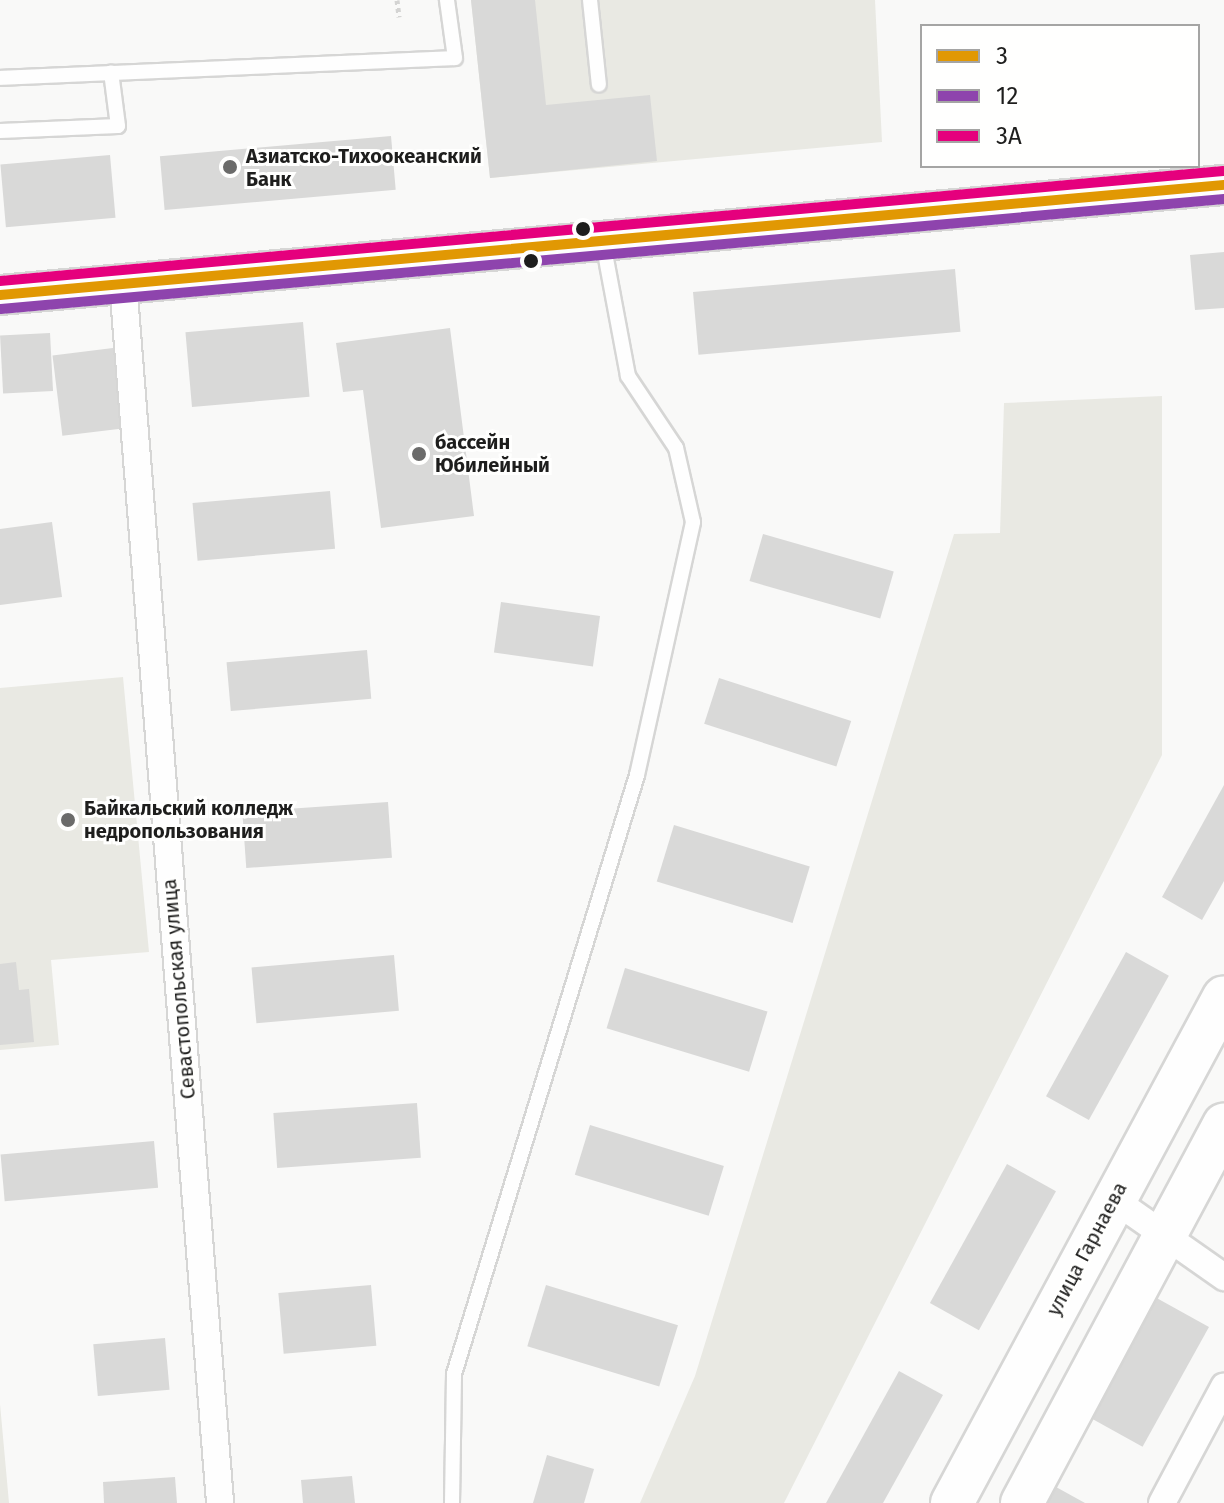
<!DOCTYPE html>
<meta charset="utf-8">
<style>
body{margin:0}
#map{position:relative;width:1224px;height:1503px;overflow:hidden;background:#f9f9f8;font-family:"Fira Sans",sans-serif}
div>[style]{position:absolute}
.built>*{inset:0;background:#e9e9e3}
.building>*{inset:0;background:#d9d9d8;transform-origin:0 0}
.path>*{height:5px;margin-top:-2.5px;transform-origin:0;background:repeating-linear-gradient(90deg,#d4d4d3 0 4px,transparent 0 8px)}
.roads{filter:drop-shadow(2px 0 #d6d6d5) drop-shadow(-2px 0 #d6d6d5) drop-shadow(0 2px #d6d6d5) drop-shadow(0 -2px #d6d6d5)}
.lane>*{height:14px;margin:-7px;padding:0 7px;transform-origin:7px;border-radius:7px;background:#fefefe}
.street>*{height:26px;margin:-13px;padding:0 13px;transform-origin:13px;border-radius:13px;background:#fefefe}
.secondary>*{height:38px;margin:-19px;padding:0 19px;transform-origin:19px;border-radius:19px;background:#fefefe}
.primary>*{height:42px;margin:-21px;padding:0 21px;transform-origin:21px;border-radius:21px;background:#fefefe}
.bus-1>*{height:10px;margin:-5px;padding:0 5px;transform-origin:5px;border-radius:5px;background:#e19803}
.bus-2>*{height:10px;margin:-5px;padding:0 5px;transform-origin:5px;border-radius:5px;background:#8e44ad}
.bus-3>*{height:10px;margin:-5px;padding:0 5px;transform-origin:5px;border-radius:5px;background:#e5007d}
.dots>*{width:22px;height:22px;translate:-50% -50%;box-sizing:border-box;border:4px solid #fffffe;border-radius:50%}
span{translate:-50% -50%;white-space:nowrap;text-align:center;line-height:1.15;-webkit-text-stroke:6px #fffffe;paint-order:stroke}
.poi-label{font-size:20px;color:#1e1e1d;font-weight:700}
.left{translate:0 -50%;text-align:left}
.street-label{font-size:20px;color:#1e1e1d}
.legend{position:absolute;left:920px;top:24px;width:280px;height:144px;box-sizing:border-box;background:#fffffe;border:2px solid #a5a5a4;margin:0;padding:10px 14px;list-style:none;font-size:24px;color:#1e1e1d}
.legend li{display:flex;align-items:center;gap:16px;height:40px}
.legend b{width:40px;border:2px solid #a5a5a4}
</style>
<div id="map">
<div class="built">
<i style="clip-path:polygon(471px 0,875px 0,882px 142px,490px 178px)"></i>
<i style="clip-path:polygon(1162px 396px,1162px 755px,784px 1503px,640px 1503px,695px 1376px,954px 534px,1000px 533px,1004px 403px)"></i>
<i style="clip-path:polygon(123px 677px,149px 952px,51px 960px,59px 1045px,0 1050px,0 688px)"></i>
<i style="clip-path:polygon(0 1404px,9px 1503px,0 1503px)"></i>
</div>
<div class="building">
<i style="clip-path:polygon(471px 0,535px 0,546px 105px,650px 95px,657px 161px,490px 178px)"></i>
<i style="left:391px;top:136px;width:54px;height:232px;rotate:85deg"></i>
<i style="left:110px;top:155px;width:63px;height:110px;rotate:85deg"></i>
<i style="clip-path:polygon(1224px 252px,1224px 308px,1195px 310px,1190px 255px)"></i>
<i style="left:955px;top:269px;width:63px;height:263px;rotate:85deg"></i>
<i style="left:303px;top:322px;width:75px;height:118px;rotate:85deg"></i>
<i style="clip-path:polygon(450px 328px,474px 516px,381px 528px,363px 390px,343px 392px,336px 343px)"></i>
<i style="left:50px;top:333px;width:58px;height:50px;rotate:87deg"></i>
<i style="left:121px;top:347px;width:81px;height:69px;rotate:83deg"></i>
<i style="left:330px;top:491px;width:58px;height:138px;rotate:85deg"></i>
<i style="clip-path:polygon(52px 522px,62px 597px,0 605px,0 529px)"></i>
<i style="left:763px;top:534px;width:136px;height:49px;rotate:16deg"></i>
<i style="left:501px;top:602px;width:100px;height:51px;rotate:8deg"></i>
<i style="left:367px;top:650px;width:49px;height:141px;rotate:85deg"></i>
<i style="left:719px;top:678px;width:139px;height:48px;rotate:18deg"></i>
<i style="clip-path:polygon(1224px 785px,1224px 881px,1202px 920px,1162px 897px)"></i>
<i style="left:388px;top:802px;width:56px;height:146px;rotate:86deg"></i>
<i style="left:674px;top:825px;width:142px;height:59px;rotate:17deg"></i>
<i style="left:1126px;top:952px;width:49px;height:165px;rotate:29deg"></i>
<i style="left:394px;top:955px;width:56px;height:143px;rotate:85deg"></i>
<i style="clip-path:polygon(16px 962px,19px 990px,29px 989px,34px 1042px,0 1045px,0 964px)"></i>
<i style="left:625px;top:968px;width:149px;height:63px;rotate:17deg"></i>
<i style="left:417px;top:1103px;width:55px;height:144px;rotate:86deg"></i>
<i style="left:590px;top:1125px;width:140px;height:52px;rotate:17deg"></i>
<i style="left:154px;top:1141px;width:47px;height:154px;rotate:85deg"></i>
<i style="left:1007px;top:1164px;width:56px;height:159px;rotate:29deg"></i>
<i style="left:371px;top:1285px;width:61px;height:93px;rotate:85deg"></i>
<i style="left:546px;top:1285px;width:138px;height:64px;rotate:17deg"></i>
<i style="left:1153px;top:1296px;width:64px;height:137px;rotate:29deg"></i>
<i style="left:165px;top:1338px;width:52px;height:72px;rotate:85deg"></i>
<i style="clip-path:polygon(899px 1371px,943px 1395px,883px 1503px,826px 1503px)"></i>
<i style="clip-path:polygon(547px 1455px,594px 1469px,584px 1503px,533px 1503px)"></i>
<i style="clip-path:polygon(352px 1476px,355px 1503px,303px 1503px,301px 1480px)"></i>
<i style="clip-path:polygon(175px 1477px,177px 1503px,104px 1503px,103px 1482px)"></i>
<i style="clip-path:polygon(1056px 1487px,1085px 1503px,1047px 1503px)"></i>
</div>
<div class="path">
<i style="left:397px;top:0;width:17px;rotate:83deg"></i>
</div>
<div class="roads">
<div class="lane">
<i style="left:590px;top:0;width:85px;rotate:84deg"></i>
<i style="left:0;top:78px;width:455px;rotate:-2.5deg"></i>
<i style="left:455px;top:58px;width:59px;rotate:-97.9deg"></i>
<i style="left:0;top:131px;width:118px;rotate:-2.4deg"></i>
<i style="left:118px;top:126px;width:54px;rotate:-97.4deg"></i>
<i style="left:452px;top:1503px;width:129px;rotate:-89.1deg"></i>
<i style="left:454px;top:1374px;width:626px;rotate:-73.01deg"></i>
<i style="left:637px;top:775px;width:259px;rotate:-77.5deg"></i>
<i style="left:693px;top:522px;width:76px;rotate:-102.9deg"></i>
<i style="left:676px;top:448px;width:87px;rotate:-123.7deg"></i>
<i style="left:628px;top:376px;width:135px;rotate:-100.6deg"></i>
</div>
<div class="street">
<i style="left:123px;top:283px;width:1224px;rotate:85.45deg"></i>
<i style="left:1113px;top:1199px;width:136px;rotate:35.1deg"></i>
<i style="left:1162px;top:1503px;width:132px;rotate:-61.9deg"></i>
</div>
<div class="secondary">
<i style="left:0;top:295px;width:1229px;rotate:-5.14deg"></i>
</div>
<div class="primary">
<i style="left:952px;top:1503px;width:574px;rotate:-61.74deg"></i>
<i style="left:1022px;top:1503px;width:429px;rotate:-61.9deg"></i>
</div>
</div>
<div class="bus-1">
<i style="left:0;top:295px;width:1229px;rotate:-5.14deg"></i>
</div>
<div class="bus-2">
<i style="left:1px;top:309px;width:1228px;rotate:-5.14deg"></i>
</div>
<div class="bus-3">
<i style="left:0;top:281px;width:1228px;rotate:-5.14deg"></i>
</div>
<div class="dots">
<i style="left:230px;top:167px;background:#6b6b6a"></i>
<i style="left:583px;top:229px;background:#1e1e1d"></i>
<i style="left:531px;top:261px;background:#1e1e1d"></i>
<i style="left:419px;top:454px;background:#6b6b6a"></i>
<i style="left:68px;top:820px;background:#6b6b6a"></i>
</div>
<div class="poi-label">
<span class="left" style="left:246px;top:168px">Азиатско-Тихоокеанский<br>Банк</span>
<span class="left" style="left:435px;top:454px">бассейн<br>Юбилейный</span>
<span class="left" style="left:84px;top:820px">Байкальский колледж<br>недропользования</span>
</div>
<div class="street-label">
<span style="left:179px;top:989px;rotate:-95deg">Севастопольская улица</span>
<span style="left:1087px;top:1249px;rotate:-62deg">улица Гарнаева</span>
</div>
<ul class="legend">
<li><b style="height:10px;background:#e19803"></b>3</li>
<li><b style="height:10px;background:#8e44ad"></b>12</li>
<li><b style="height:10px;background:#e5007d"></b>3А</li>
</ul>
</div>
